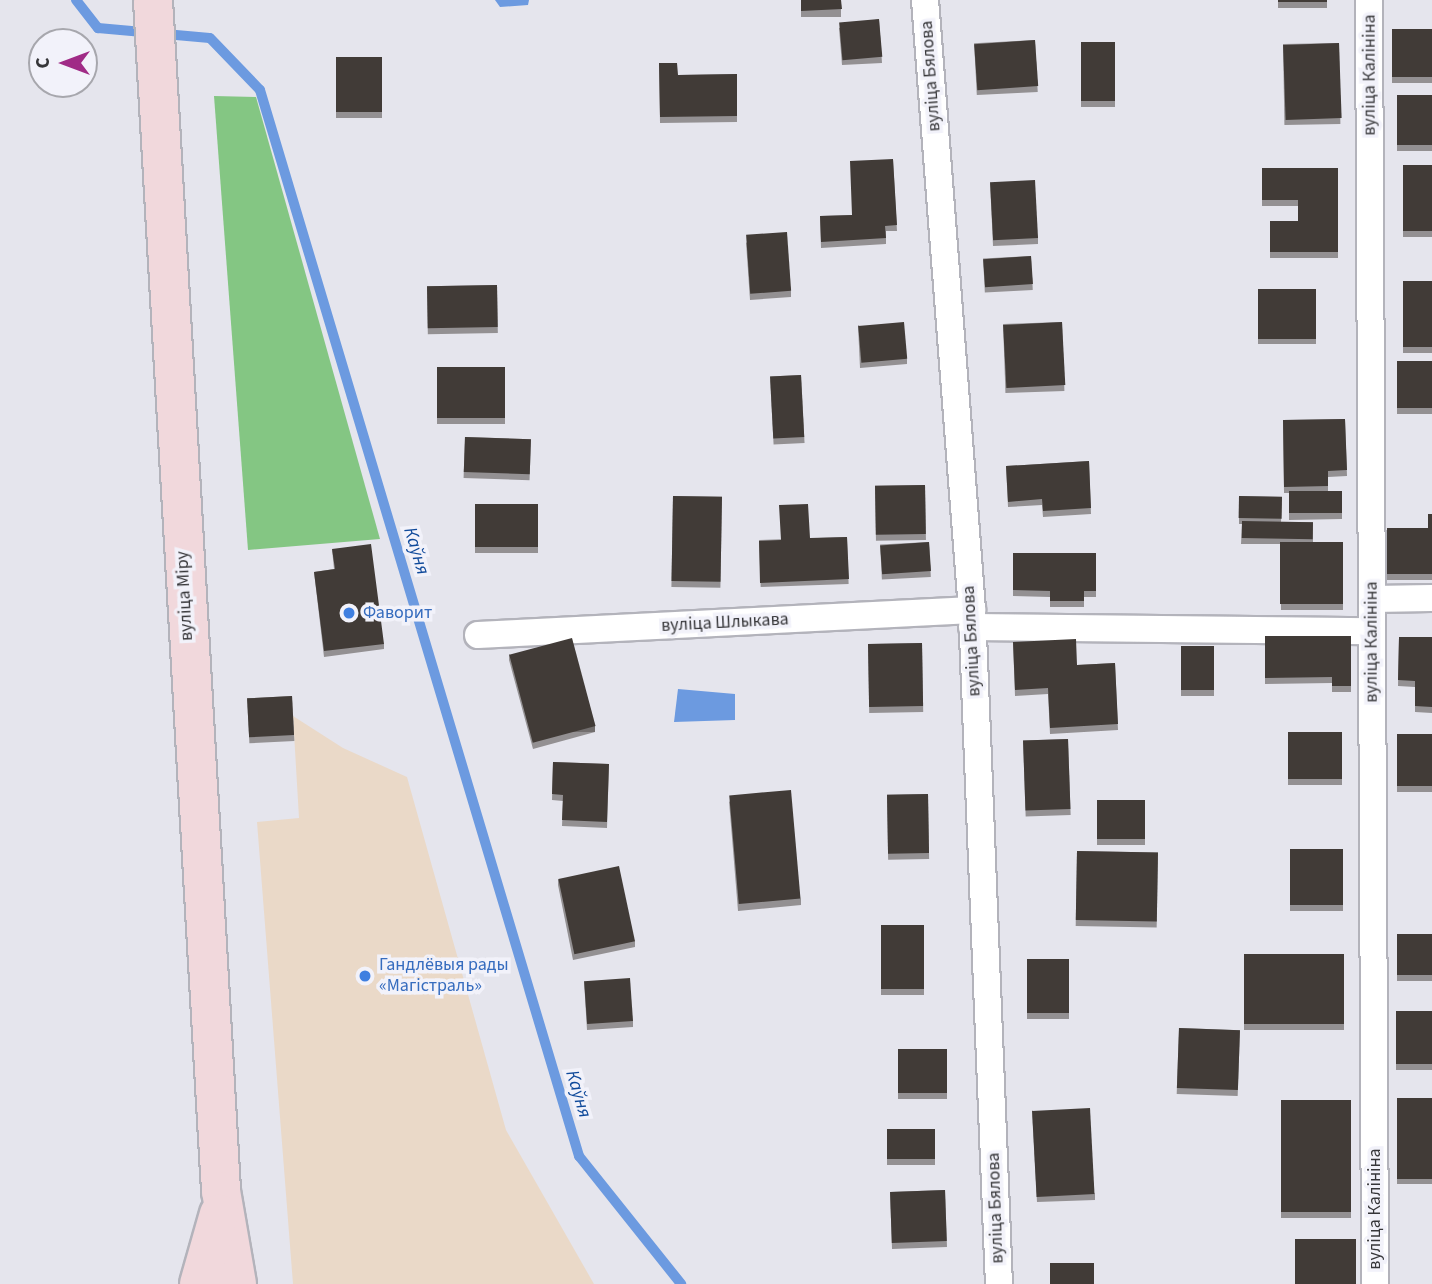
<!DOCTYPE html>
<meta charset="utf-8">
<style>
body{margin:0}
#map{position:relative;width:1432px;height:1284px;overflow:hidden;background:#e5e5ed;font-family:"Source Sans 3",sans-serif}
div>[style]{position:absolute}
.commercial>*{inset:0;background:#ead9c8}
.forest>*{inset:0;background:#84c683}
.water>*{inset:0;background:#6c9ae0}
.stream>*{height:10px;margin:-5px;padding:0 5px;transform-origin:5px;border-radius:5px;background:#6c9ae0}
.roads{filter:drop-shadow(2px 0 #b3b3bb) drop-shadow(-2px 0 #b3b3bb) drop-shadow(0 2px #b3b3bb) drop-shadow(0 -2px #b3b3bb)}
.minor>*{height:26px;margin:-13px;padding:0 13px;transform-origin:13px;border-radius:13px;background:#fff}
.secondary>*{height:38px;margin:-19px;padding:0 19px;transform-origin:19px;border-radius:19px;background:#f1d8dc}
.wall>*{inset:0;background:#939092;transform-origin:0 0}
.shaded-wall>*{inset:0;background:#726e6e;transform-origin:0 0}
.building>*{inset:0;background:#413b37;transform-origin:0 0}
.dots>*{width:19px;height:19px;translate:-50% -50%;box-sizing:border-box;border:4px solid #f2f2fa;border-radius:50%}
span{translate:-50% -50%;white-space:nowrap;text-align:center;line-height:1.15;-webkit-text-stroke:7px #f2f2fa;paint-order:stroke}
.street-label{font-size:18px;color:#363639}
.shop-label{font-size:18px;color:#366cbe}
.left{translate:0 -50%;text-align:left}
.water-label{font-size:19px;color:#0f499a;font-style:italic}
.north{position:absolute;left:28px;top:28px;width:70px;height:70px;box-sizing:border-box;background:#f2f2fa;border:2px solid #a7a7ad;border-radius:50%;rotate:270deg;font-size:19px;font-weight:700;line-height:28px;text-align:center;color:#363639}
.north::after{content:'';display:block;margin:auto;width:24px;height:32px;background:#a02b86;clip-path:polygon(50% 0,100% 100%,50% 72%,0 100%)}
</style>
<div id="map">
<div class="commercial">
<i style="clip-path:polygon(293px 716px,343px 748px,407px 777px,506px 1130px,594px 1284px,293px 1284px,257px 822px,299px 818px)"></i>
</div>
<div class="forest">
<i style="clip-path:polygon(214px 96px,256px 97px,380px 539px,248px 550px)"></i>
</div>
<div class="water">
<i style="clip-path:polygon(495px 0,529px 0,528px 5px,500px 7px)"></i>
<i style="clip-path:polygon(678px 689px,735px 694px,735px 720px,674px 722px)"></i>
</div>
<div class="stream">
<i style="left:76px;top:0;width:36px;rotate:52deg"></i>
<i style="left:98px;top:28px;width:112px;rotate:5.1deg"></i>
<i style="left:210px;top:38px;width:72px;rotate:46.1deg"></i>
<i style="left:260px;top:90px;width:1113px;rotate:73.34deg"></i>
<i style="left:579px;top:1156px;width:164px;rotate:51.4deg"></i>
</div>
<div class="roads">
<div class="minor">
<i style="left:925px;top:0;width:612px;rotate:85.59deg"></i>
<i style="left:972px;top:610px;width:675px;rotate:87.71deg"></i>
<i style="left:1369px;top:0;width:1284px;rotate:89.73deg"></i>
<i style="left:1373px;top:599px;width:59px;rotate:-1deg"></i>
<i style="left:972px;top:627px;width:400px;rotate:0.6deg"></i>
<i style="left:478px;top:635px;width:495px;rotate:-2.9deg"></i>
</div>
<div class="secondary">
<i style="left:153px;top:0;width:1193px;rotate:86.73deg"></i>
<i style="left:221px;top:1191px;width:94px;rotate:80.2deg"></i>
<i style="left:199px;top:1284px;width:73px;rotate:-74.1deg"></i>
</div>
</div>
<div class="wall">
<i style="left:801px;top:0;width:40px;height:17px"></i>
<i style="left:1278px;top:0;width:49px;height:8px"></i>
<i style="clip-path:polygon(879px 19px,882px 63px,842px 65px,839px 28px)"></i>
<i style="left:1392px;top:29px;width:40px;height:54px"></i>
<i style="left:1035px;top:40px;width:52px;height:61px;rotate:87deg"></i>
<i style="left:1081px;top:42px;width:34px;height:65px"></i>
<i style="left:1339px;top:43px;width:81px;height:56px;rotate:89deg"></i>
<i style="left:336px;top:57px;width:46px;height:61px"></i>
<i style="clip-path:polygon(659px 63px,678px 75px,737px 74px,737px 122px,660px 123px)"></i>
<i style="left:1397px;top:95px;width:35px;height:56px"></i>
<i style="clip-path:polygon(893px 159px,897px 231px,886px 231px,886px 244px,821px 248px,820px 216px,852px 215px)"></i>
<i style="left:1403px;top:165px;width:29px;height:72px"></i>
<i style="clip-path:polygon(1262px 168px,1338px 168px,1338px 258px,1270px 258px,1270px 221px,1298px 221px,1298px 206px,1262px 206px)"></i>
<i style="clip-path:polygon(990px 182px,1038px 238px,1038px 244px,993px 246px)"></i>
<i style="clip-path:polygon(746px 242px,791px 291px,791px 297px,750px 300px)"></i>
<i style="left:1031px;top:256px;width:34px;height:48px;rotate:87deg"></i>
<i style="left:1403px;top:281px;width:29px;height:72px"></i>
<i style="left:497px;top:285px;width:48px;height:70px;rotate:89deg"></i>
<i style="left:1316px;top:289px;width:55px;height:58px;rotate:90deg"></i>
<i style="left:1062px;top:322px;width:69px;height:59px;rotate:88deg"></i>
<i style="clip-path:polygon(858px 325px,907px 359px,907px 364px,860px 368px)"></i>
<i style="left:1397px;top:361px;width:35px;height:53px"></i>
<i style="left:437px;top:367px;width:68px;height:57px"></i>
<i style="left:801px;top:375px;width:68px;height:31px;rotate:87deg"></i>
<i style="clip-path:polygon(1345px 419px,1347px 476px,1328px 477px,1328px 491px,1342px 491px,1342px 519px,1289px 520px,1289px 493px,1284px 493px,1283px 420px)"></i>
<i style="left:465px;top:437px;width:66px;height:41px;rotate:2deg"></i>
<i style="clip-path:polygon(1089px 461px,1091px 514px,1043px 517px,1042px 505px,1008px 507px,1006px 466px)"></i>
<i style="left:925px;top:485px;width:55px;height:50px;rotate:89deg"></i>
<i style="left:673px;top:496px;width:49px;height:91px;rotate:1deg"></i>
<i style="clip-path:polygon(1239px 496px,1282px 497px,1281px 522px,1313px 522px,1313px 542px,1343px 542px,1343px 610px,1281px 610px,1280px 544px,1241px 544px,1242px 524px,1239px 524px)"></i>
<i style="left:475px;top:504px;width:63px;height:49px"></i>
<i style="clip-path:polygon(1432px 514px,1432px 580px,1387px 580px,1387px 528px,1428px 528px)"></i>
<i style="left:847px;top:537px;width:47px;height:88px;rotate:88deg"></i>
<i style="left:929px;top:542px;width:35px;height:49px;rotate:87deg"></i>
<i style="clip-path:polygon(332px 549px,384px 644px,384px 649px,324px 657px,314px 572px,334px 569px)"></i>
<i style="clip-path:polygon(1013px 553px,1096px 553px,1096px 597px,1084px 597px,1084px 607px,1050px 607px,1050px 597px,1013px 596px)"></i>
<i style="clip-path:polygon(1265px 636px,1351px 636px,1351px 692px,1332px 692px,1332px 683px,1265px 684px)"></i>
<i style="clip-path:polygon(1399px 637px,1432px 637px,1432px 713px,1415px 712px,1415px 687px,1398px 686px)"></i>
<i style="clip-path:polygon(1013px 642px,1077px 665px,1115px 663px,1118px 730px,1050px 734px,1048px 694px,1015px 696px)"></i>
<i style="left:922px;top:643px;width:69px;height:54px;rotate:89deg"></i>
<i style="left:1181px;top:646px;width:33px;height:50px"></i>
<i style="clip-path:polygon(509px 654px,595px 732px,533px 749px,509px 660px)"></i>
<i style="left:292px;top:696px;width:45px;height:45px;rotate:87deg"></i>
<i style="left:1342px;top:732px;width:53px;height:54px;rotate:90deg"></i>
<i style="left:1397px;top:734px;width:35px;height:58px"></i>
<i style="left:1068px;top:739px;width:76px;height:45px;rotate:88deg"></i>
<i style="clip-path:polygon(553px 762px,609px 764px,607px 828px,562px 826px,563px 801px,552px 800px)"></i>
<i style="left:928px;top:794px;width:65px;height:41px;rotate:89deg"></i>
<i style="left:1145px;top:800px;width:45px;height:48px;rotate:90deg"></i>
<i style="clip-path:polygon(729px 801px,801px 899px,801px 905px,738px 911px)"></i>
<i style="left:1290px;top:849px;width:53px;height:62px"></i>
<i style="left:1077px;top:851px;width:81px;height:75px;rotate:1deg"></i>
<i style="clip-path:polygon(558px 879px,635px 941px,635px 947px,573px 960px,558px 885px)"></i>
<i style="left:881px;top:925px;width:43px;height:70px"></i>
<i style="left:1397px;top:934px;width:35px;height:47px"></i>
<i style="left:1244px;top:954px;width:100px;height:76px"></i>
<i style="left:1027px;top:959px;width:42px;height:60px"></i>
<i style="clip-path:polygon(584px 981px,633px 1021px,633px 1027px,587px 1030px)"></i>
<i style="left:1396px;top:1011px;width:36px;height:59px"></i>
<i style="left:1179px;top:1028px;width:61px;height:66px;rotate:2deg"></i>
<i style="left:898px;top:1049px;width:49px;height:50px"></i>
<i style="left:1397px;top:1098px;width:35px;height:86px"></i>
<i style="left:1351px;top:1100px;width:118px;height:70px;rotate:90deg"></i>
<i style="clip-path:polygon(1032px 1110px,1095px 1194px,1095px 1200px,1037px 1202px)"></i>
<i style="left:935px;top:1129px;width:36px;height:48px;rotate:90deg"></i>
<i style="left:945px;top:1190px;width:57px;height:55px;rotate:88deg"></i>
</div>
<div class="shaded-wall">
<i style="left:595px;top:726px;width:6px;height:64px;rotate:90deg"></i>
</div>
<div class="building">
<i style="clip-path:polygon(801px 0,841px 0,842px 9px,801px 11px)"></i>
<i style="left:1278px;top:0;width:49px;height:2px"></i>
<i style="left:879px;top:19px;width:38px;height:40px;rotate:85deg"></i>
<i style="left:1392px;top:29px;width:40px;height:48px"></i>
<i style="left:1035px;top:40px;width:46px;height:61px;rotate:86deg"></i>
<i style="left:1081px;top:42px;width:34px;height:59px"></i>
<i style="left:1339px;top:43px;width:75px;height:56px;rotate:88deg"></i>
<i style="left:336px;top:57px;width:46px;height:55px"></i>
<i style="clip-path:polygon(659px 63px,677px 63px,678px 75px,737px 74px,737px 116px,660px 117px)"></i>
<i style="left:1397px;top:95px;width:35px;height:50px"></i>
<i style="clip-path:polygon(893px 159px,897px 225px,885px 226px,886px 238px,821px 242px,820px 216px,852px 215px,850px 161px)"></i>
<i style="left:1403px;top:165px;width:29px;height:66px"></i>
<i style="clip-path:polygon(1262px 168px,1338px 168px,1338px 252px,1270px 252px,1270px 221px,1298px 221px,1298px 200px,1262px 200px)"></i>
<i style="left:1035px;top:180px;width:58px;height:45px;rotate:87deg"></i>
<i style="left:787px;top:232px;width:59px;height:41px;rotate:86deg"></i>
<i style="left:1031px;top:256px;width:28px;height:48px;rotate:86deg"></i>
<i style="left:1403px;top:281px;width:29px;height:66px"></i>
<i style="left:497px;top:285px;width:42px;height:70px;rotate:89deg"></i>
<i style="left:1316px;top:289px;width:50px;height:58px;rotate:90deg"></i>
<i style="left:904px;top:322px;width:37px;height:46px;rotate:85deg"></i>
<i style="left:1062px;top:322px;width:63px;height:59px;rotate:87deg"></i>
<i style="left:1397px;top:361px;width:35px;height:47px"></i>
<i style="left:437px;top:367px;width:68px;height:51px"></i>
<i style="left:801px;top:375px;width:62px;height:31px;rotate:87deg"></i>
<i style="clip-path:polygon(1345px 419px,1347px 470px,1328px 471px,1328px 486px,1284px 487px,1283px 420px)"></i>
<i style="left:465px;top:437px;width:66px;height:35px;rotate:2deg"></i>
<i style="clip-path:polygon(1089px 461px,1091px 508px,1043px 511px,1042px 499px,1008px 502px,1006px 466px)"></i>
<i style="left:925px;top:485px;width:49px;height:50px;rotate:89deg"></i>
<i style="left:1342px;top:491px;width:22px;height:53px;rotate:90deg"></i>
<i style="left:673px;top:496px;width:49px;height:85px;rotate:1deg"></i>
<i style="left:1239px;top:496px;width:43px;height:22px;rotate:1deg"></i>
<i style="left:475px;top:504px;width:63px;height:43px"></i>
<i style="clip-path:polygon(808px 504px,810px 538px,847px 537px,849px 579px,760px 583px,759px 541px,781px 540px,779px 505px)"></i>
<i style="clip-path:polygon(1428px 514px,1432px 514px,1432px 574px,1387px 574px,1387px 528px,1428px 528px)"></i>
<i style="left:1242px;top:521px;width:71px;height:17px;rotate:1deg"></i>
<i style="left:929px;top:542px;width:29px;height:49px;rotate:86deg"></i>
<i style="left:1280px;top:542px;width:63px;height:62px"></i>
<i style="clip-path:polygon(371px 544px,384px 644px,324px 651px,314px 572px,335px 569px,332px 549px)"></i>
<i style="clip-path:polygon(1013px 553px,1096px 553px,1096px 591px,1084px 591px,1084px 601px,1050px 601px,1050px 591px,1013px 590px)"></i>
<i style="clip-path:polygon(1265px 636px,1351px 636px,1351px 686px,1332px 686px,1332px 677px,1265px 678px)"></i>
<i style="clip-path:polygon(1399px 637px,1432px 637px,1432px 707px,1415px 706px,1415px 681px,1398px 680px)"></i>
<i style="left:572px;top:638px;width:91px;height:65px;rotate:75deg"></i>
<i style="clip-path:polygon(1076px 639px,1077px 665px,1115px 663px,1118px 724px,1050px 728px,1048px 688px,1015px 690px,1013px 642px)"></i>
<i style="left:922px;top:643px;width:63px;height:54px;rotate:89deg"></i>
<i style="left:1181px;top:646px;width:33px;height:44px"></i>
<i style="left:292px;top:696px;width:39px;height:45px;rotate:87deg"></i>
<i style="left:1342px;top:732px;width:47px;height:54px;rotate:90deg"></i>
<i style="left:1397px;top:734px;width:35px;height:52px"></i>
<i style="left:1068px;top:739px;width:70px;height:45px;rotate:88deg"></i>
<i style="clip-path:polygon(553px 762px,609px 764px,607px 822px,562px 820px,563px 795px,552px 794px)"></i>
<i style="left:791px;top:790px;width:109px;height:62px;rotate:85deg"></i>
<i style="left:928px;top:794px;width:59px;height:41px;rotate:89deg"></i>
<i style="left:1145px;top:800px;width:39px;height:48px;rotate:90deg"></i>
<i style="left:1290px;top:849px;width:53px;height:56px"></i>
<i style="left:1077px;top:851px;width:81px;height:69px;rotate:1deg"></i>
<i style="left:619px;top:866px;width:77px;height:62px;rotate:78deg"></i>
<i style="left:881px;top:925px;width:43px;height:64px"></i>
<i style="left:1397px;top:934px;width:35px;height:41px"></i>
<i style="left:1244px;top:954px;width:100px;height:70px"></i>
<i style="left:1027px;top:959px;width:42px;height:54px"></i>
<i style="left:630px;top:978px;width:43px;height:46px;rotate:86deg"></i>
<i style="left:1396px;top:1011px;width:36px;height:53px"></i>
<i style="left:1179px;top:1028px;width:61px;height:60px;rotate:2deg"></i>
<i style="left:898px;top:1049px;width:49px;height:44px"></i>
<i style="left:1397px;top:1098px;width:35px;height:81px"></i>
<i style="left:1351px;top:1100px;width:112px;height:70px;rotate:90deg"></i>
<i style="left:1090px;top:1108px;width:86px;height:58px;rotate:87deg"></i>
<i style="left:935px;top:1129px;width:30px;height:48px;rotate:90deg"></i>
<i style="left:945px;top:1190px;width:51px;height:55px;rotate:88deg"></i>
<i style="left:1295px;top:1239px;width:61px;height:45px"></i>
<i style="left:1094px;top:1263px;width:21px;height:44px;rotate:90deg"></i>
</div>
<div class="dots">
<i style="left:349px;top:613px;background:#3f7fe0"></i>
<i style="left:365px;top:976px;background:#3f7fe0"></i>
</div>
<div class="street-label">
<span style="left:1370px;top:75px;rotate:-90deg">вуліца Калініна</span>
<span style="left:931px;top:76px;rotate:-94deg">вуліца Бялова</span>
<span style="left:185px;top:596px;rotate:-93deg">вуліца Міру</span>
<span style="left:725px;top:623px;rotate:-3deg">вуліца Шлыкава</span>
<span style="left:972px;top:641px;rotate:-93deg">вуліца Бялова</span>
<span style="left:1372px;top:642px;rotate:-90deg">вуліца Калініна</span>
<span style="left:996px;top:1208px;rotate:-92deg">вуліца Бялова</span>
<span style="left:1375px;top:1209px;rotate:-90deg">вуліца Калініна</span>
</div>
<div class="shop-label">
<span class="left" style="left:363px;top:613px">Фаворит</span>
<span class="left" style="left:379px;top:976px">Гандлёвыя рады<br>«Магістраль»</span>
</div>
<div class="water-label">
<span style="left:416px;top:551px;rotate:73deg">Каўня</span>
<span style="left:578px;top:1094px;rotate:73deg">Каўня</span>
</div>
<div class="north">С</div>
</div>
